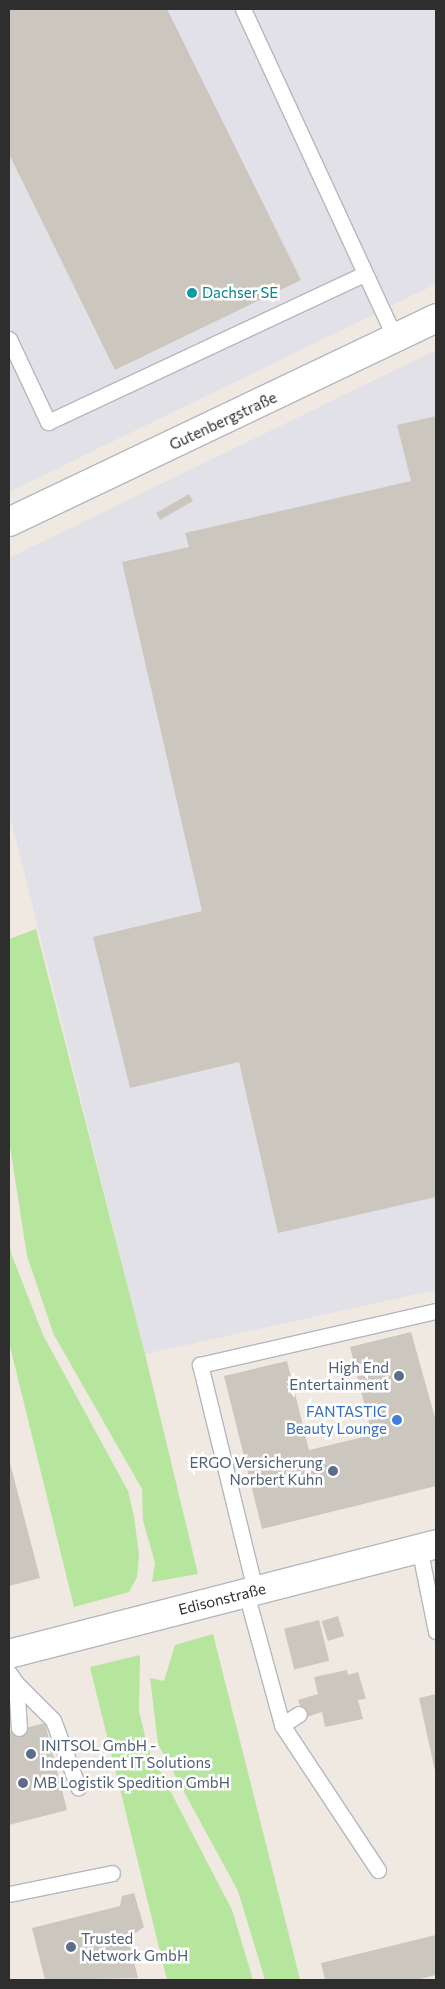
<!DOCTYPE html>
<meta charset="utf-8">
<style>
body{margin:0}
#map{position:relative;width:445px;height:1989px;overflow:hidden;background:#efe9e1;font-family:Commissioner,sans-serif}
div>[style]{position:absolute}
.industrial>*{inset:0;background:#e3e1e8}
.green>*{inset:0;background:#b6e59e}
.building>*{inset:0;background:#cbc7bf;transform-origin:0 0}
.roads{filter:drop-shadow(1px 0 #b4b7c1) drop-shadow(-1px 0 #b4b7c1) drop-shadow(0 1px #b4b7c1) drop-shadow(0 -1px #b4b7c1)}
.service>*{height:15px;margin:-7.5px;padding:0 7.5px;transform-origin:7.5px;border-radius:7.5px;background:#fff}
.minor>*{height:28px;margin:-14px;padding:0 14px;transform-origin:14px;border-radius:14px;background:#fff}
.dots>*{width:14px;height:14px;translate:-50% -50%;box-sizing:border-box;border:2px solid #fff;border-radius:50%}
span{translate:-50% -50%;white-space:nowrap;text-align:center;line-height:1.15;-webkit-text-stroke:5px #fff;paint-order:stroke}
.culture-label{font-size:15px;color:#0d838f}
.left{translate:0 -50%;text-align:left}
.street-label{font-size:15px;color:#2e2e2e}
.service-label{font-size:15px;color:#4e5e75}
.right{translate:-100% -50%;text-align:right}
.shop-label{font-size:15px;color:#366cbe}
.frame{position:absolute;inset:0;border:10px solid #2e2e2e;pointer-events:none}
</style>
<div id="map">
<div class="industrial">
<i style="clip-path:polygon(9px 9px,436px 9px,436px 284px,9px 492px)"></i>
<i style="clip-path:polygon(436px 350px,436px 1290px,145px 1354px,9px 812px,9px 558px)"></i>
</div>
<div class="green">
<i style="clip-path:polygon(36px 929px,145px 1354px,198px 1574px,152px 1582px,155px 1563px,143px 1520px,142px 1489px,54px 1335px,27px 1256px,9px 1140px,9px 939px)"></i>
<i style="clip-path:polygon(9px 1233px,11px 1253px,43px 1335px,128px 1491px,134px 1517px,139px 1554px,137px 1577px,129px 1592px,74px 1607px,9px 1342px)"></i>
<i style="clip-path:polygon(213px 1634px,293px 1951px,300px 1980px,265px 1980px,238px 1891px,158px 1744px,150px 1678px,164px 1681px,175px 1645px)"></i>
<i style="clip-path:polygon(140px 1655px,139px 1711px,148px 1748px,232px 1910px,253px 1980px,167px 1980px,90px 1667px)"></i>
</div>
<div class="building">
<i style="clip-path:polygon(9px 9px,167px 9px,301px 280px,115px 370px,9px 154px)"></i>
<i style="clip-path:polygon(436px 416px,436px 1197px,278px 1233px,239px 1062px,130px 1088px,93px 937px,202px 911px,122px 562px,189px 547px,185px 533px,411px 481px,397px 425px)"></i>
<i style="left:189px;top:494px;width:8px;height:38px;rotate:60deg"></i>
<i style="clip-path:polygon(411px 1332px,436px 1421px,436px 1486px,262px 1529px,224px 1376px,287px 1361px,309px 1450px,372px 1435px,350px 1347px)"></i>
<i style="clip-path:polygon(9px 1459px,40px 1578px,9px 1586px)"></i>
<i style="left:338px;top:1616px;width:21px;height:17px;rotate:73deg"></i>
<i style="left:319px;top:1620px;width:42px;height:36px;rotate:76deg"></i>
<i style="clip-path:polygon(347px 1670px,348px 1675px,358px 1672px,366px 1699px,358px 1700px,363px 1719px,325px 1727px,322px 1712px,304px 1718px,298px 1700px,318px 1694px,314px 1677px)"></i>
<i style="clip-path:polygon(436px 1694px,436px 1771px,435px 1771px,419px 1698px)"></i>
<i style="clip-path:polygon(45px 1723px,67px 1810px,9px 1825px,9px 1732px)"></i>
<i style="clip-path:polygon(134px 1893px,144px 1927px,128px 1938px,138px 1978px,45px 1980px,32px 1928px,120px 1906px,122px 1896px)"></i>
<i style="clip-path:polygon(436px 1935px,436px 1975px,416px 1980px,325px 1980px,321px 1963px)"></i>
</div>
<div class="roads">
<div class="service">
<i style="left:243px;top:9px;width:362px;rotate:65.2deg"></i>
<i style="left:9px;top:339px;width:92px;rotate:64.8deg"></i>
<i style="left:48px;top:422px;width:349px;rotate:-25.1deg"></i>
<i style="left:419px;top:1547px;width:86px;rotate:78.6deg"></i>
<i style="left:255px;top:1590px;width:232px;rotate:-103.7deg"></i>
<i style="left:200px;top:1365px;width:242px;rotate:-12.9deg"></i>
<i style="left:246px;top:1593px;width:137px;rotate:74.7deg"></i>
<i style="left:282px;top:1725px;width:174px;rotate:56.5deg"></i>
<i style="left:9px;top:1673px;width:12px;rotate:55deg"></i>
<i style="left:16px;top:1683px;width:45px;rotate:86.2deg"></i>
<i style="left:16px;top:1683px;width:52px;rotate:45deg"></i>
<i style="left:53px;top:1720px;width:72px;rotate:69.5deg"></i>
<i style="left:282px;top:1725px;width:20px;rotate:-33deg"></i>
<i style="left:9px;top:1894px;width:105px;rotate:-11.5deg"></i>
</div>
<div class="minor">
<i style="left:9px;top:522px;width:473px;rotate:-25.5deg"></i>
<i style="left:9px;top:1654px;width:441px;rotate:-14.4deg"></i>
</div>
</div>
<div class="dots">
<i style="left:192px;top:293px;background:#0f9aa8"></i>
<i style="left:399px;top:1376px;background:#5c6f8a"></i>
<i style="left:397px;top:1420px;background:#3f7fe0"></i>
<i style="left:333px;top:1471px;background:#5c6f8a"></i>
<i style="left:31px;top:1754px;background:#5c6f8a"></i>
<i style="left:23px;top:1783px;background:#5c6f8a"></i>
<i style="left:71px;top:1947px;background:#5c6f8a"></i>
</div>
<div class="culture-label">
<span class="left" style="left:202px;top:293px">Dachser SE</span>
</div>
<div class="street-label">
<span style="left:223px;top:421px;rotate:-25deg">Gutenbergstraße</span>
<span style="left:222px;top:1599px;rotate:-14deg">Edisonstraße</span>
</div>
<div class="service-label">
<span class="right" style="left:389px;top:1376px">High End<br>Entertainment</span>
<span class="right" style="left:323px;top:1471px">ERGO Versicherung<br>Norbert Kuhn</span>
<span class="left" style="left:41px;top:1754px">INITSOL GmbH -<br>Independent IT Solutions</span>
<span class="left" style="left:33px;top:1783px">MB Logistik Spedition GmbH</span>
<span class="left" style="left:81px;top:1947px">Trusted<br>Network GmbH</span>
</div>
<div class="shop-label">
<span class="right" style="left:387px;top:1420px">FANTASTIC<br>Beauty Lounge</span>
</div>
<div class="frame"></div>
</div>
